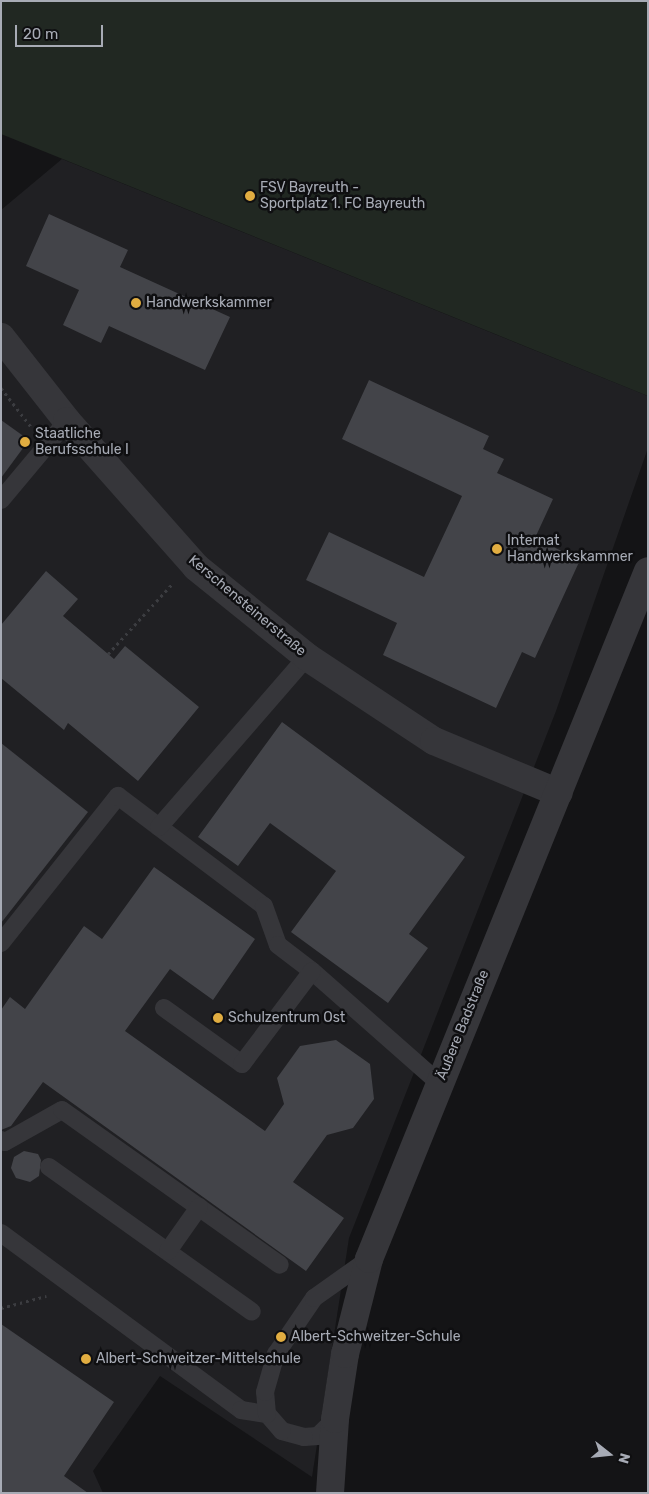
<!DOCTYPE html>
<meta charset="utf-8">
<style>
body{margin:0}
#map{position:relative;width:649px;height:1494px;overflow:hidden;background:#141416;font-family:Rubik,sans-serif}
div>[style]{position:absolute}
.built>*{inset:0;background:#202023}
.green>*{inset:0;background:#212822}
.building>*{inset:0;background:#434449}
.path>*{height:3px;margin-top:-1.5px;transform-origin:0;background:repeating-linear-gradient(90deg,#3c3d41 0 2.5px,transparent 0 6.5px)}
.service>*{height:18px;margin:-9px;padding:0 9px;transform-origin:9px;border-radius:9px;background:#36363a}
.minor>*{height:28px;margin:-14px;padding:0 14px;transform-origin:14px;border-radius:14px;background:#36363a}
.dots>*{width:14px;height:14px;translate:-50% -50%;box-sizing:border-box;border:2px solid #0f0f11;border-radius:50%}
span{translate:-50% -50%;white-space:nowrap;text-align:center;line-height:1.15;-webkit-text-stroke:5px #0f0f11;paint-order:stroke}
.poi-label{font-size:14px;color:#a7abb5}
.left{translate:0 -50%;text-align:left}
.street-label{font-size:14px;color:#a7abb5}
.frame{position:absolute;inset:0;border:2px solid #a7abb5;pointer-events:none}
.north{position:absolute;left:584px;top:1429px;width:50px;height:50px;-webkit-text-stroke:4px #0f0f11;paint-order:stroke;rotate:106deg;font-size:14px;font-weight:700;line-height:20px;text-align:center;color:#a7abb5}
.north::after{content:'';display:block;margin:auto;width:18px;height:22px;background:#a7abb5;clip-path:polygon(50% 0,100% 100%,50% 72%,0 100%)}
.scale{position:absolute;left:15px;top:25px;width:88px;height:22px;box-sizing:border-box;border:2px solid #a7abb5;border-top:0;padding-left:6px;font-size:15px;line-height:18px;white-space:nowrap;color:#a7abb5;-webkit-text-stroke:4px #0f0f11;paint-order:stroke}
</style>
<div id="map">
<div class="built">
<i style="clip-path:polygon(62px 159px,648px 396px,648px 448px,556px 711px,349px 1238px,312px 1477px,160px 1376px,93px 1471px,103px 1493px,1px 1493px,1px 210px)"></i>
</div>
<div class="green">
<i style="clip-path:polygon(1px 1px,648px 1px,648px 396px,1px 134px)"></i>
</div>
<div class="building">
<i style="clip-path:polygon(49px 214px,128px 250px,120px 267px,230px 317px,205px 370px,109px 326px,101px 343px,63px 325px,79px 290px,26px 266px)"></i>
<i style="clip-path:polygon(369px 380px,489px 436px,483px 449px,504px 459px,497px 473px,553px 499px,535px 538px,580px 560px,535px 658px,522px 652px,496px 708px,383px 655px,397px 623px,306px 580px,329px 532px,424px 577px,462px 496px,342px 439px)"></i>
<i style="clip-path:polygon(1px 420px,29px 440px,1px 478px)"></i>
<i style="clip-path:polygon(46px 571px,78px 599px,63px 616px,114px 659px,125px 646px,199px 707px,138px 781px,68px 723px,64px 730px,1px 678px,1px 625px)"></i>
<i style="clip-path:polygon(282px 722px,465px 857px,409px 934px,428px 948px,388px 1003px,291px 932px,336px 871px,270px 823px,238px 866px,198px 837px)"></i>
<i style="clip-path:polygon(1px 743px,88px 812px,1px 923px)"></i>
<i style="clip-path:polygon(154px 867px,255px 939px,213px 1000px,170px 969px,125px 1031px,265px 1131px,284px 1104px,277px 1078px,300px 1046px,336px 1040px,370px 1064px,374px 1099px,353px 1128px,327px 1135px,293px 1182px,344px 1218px,306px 1271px,43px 1082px,11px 1126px,1px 1130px,1px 1010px,10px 997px,25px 1009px,84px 926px,102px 939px)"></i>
<i style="clip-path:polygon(24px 1151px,38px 1154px,41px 1160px,39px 1176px,30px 1182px,16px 1178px,11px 1168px,14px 1157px)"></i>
<i style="clip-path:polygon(1px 1324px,114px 1402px,64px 1476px,88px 1493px,1px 1493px)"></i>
</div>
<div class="path">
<i style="left:1px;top:388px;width:51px;rotate:52.2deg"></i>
<i style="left:108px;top:654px;width:96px;rotate:-47.5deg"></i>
<i style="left:1px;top:1308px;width:47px;rotate:-14.9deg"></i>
</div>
<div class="service">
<i style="left:1px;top:500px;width:103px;rotate:-50.1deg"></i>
<i style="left:159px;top:827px;width:131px;rotate:37deg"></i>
<i style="left:264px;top:906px;width:41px;rotate:70.3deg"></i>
<i style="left:278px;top:945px;width:43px;rotate:37.4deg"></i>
<i style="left:312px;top:971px;width:169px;rotate:41.4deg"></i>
<i style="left:1px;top:943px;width:188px;rotate:-51.5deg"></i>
<i style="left:118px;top:796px;width:51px;rotate:37.1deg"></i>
<i style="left:159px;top:827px;width:225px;rotate:-49deg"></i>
<i style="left:164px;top:1008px;width:96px;rotate:35.7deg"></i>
<i style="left:242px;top:1064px;width:116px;rotate:-53deg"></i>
<i style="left:1px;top:1140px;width:4px;rotate:27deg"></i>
<i style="left:5px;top:1142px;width:65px;rotate:-29.3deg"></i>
<i style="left:62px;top:1110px;width:267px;rotate:35.4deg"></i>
<i style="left:49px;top:1167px;width:249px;rotate:35.5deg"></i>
<i style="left:1px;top:1233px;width:298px;rotate:36.4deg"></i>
<i style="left:241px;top:1410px;width:26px;rotate:9deg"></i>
<i style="left:168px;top:1251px;width:54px;rotate:-54.8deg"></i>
<i style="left:335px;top:1419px;width:24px;rotate:135deg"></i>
<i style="left:318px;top:1436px;width:14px;rotate:176deg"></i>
<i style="left:304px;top:1437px;width:23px;rotate:-165deg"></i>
<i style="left:282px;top:1431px;width:23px;rotate:-131deg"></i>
<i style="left:267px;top:1414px;width:22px;rotate:-95deg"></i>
<i style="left:265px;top:1392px;width:40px;rotate:-74deg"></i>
<i style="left:276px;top:1354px;width:68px;rotate:-55.8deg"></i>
<i style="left:314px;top:1298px;width:67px;rotate:-35.3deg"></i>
</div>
<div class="minor">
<i style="left:1px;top:337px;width:107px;rotate:51.8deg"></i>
<i style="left:67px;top:421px;width:195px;rotate:48.5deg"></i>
<i style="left:196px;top:567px;width:143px;rotate:39deg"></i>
<i style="left:307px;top:657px;width:152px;rotate:33.5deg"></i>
<i style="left:434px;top:741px;width:135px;rotate:22.6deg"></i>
<i style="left:330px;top:1493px;width:74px;rotate:-86.1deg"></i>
<i style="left:335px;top:1419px;width:66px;rotate:-81.3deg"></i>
<i style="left:345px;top:1354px;width:98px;rotate:-75.8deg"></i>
<i style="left:369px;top:1259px;width:742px;rotate:-67.93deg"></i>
</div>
<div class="dots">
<i style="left:250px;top:196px;background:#e1ad41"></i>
<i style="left:136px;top:303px;background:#e1ad41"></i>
<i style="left:25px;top:442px;background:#e1ad41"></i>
<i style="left:497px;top:549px;background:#e1ad41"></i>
<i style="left:218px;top:1018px;background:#e1ad41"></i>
<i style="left:281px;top:1337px;background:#e1ad41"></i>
<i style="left:86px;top:1359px;background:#e1ad41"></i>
</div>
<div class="poi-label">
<span class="left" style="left:260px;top:196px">FSV Bayreuth -<br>Sportplatz 1. FC Bayreuth</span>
<span class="left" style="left:146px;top:303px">Handwerkskammer</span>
<span class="left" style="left:35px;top:442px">Staatliche<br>Berufsschule I</span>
<span class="left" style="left:507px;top:549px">Internat<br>Handwerkskammer</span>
<span class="left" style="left:228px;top:1018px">Schulzentrum Ost</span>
<span class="left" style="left:291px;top:1337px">Albert-Schweitzer-Schule</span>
<span class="left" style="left:96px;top:1359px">Albert-Schweitzer-Mittelschule</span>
</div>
<div class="street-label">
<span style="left:247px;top:606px;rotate:40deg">Kerschensteinerstraße</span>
<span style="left:463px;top:1025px;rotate:-68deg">Äußere Badstraße</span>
</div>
<div class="frame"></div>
<div class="north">N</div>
<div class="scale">20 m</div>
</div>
